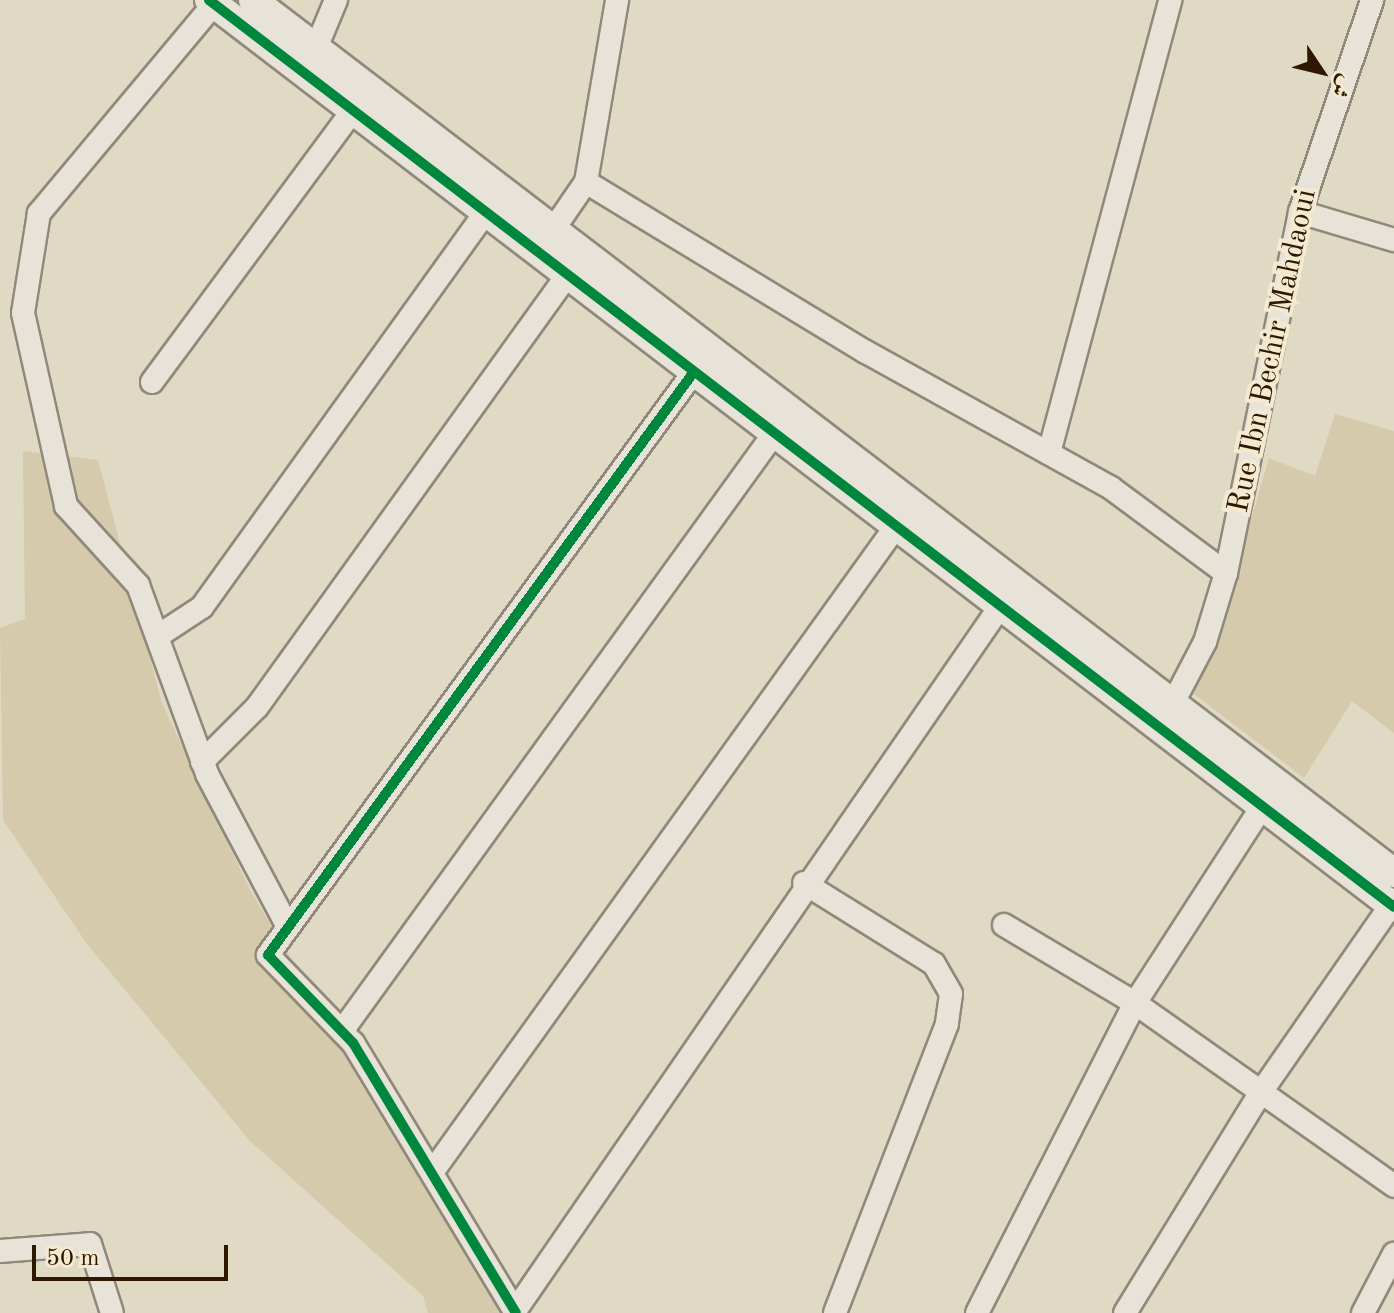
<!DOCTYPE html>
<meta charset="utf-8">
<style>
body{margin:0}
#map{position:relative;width:1394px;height:1313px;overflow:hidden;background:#e0d9c4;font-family:"Old Standard TT",Amiri,serif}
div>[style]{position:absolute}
.green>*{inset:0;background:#d5caac}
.roads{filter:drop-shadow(2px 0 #90897a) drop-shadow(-2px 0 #90897a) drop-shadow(0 2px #90897a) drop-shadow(0 -2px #90897a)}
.minor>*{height:22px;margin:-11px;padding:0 11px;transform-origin:11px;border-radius:11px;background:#e7e3d8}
.tertiary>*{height:28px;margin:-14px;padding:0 14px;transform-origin:14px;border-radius:14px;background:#e7e3d8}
.cycleway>*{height:10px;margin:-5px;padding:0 5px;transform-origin:5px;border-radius:5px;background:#00873e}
span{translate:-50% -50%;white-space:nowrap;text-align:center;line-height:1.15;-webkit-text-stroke:8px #f3ead1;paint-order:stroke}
.street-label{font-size:30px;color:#2e1800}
.north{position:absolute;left:1282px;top:32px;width:80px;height:80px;-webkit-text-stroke:6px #f3ead1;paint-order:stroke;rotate:125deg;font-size:22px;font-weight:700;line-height:32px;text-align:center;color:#2e1800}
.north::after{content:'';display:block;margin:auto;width:28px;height:36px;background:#2e1800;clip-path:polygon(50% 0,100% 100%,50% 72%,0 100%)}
.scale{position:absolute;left:32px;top:1245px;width:196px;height:36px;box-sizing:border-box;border:4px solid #2e1800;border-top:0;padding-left:10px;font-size:24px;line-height:28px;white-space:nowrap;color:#2e1800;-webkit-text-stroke:6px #f3ead1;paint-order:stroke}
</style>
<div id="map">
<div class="green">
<i style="clip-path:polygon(1335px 414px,1394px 431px,1394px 733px,1352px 701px,1304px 778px,1190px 691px,1235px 575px,1269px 458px,1315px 476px)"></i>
<i style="clip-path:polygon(23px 451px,98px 460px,162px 703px,249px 888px,504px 1313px,428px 1313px,423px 1296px,250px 1141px,87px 944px,3px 820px,0 628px,25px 619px)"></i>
</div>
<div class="roads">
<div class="minor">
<i style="left:214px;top:4px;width:273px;rotate:129.9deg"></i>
<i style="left:39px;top:213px;width:101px;rotate:99.1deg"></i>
<i style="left:23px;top:313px;width:198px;rotate:77.4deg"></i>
<i style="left:66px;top:506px;width:107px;rotate:47.7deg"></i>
<i style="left:138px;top:585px;width:201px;rotate:69.9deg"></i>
<i style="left:207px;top:774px;width:169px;rotate:62.1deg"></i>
<i style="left:316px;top:48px;width:52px;rotate:-67.4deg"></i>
<i style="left:586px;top:182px;width:328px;rotate:31.3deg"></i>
<i style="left:866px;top:352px;width:280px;rotate:29deg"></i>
<i style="left:1111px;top:488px;width:143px;rotate:36.5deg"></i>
<i style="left:1300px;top:212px;width:98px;rotate:16.6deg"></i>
<i style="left:544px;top:243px;width:74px;rotate:-55.5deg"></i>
<i style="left:586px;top:182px;width:185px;rotate:-80.3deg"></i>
<i style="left:152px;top:382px;width:336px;rotate:-53.5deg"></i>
<i style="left:1049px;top:453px;width:469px;rotate:-75deg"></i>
<i style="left:158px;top:636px;width:53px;rotate:-33.4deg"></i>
<i style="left:202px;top:607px;width:484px;rotate:-54.3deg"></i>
<i style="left:1174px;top:701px;width:67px;rotate:-62.3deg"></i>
<i style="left:1205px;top:642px;width:72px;rotate:-73.1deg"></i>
<i style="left:1226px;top:573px;width:369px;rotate:-78.4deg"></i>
<i style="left:1300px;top:212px;width:224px;rotate:-71.2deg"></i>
<i style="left:202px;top:762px;width:78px;rotate:-45deg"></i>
<i style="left:257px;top:707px;width:530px;rotate:-54.3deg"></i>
<i style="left:804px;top:883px;width:153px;rotate:31.9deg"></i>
<i style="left:934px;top:964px;width:34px;rotate:60deg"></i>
<i style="left:951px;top:994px;width:30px;rotate:98deg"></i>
<i style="left:947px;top:1024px;width:310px;rotate:111.2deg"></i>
<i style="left:1004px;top:925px;width:152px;rotate:30.8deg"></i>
<i style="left:1135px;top:1003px;width:317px;rotate:35.2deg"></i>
<i style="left:342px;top:1031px;width:736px;rotate:-54.13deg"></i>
<i style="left:433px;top:1171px;width:790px;rotate:-54.32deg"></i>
<i style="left:0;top:1251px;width:90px;rotate:-4.4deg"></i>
<i style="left:90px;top:1244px;width:72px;rotate:72.3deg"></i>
<i style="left:515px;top:1311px;width:854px;rotate:-55.45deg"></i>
<i style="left:516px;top:1313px;width:315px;rotate:-121.1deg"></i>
<i style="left:353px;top:1043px;width:122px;rotate:-134deg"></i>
<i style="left:268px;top:955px;width:721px;rotate:-53.86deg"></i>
<i style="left:977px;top:1313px;width:348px;rotate:-63deg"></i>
<i style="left:1135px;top:1003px;width:236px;rotate:-57.1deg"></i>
<i style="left:1125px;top:1313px;width:256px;rotate:-58.4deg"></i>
<i style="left:1259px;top:1095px;width:231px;rotate:-55.2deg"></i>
<i style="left:1363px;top:1313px;width:67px;rotate:-62.3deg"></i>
</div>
<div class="tertiary">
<i style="left:209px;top:0;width:1492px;rotate:37.43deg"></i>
<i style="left:253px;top:0;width:1437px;rotate:37.42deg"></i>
</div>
</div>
<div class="cycleway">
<i style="left:209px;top:0;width:1492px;rotate:37.43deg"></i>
<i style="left:516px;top:1313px;width:315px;rotate:-121.1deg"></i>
<i style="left:353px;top:1043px;width:122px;rotate:-134deg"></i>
<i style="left:268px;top:955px;width:721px;rotate:-53.86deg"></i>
</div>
<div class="street-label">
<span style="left:1273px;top:351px;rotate:-78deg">Rue Ibn Bechir Mahdaoui</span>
</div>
<div class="north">ش</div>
<div class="scale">50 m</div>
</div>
